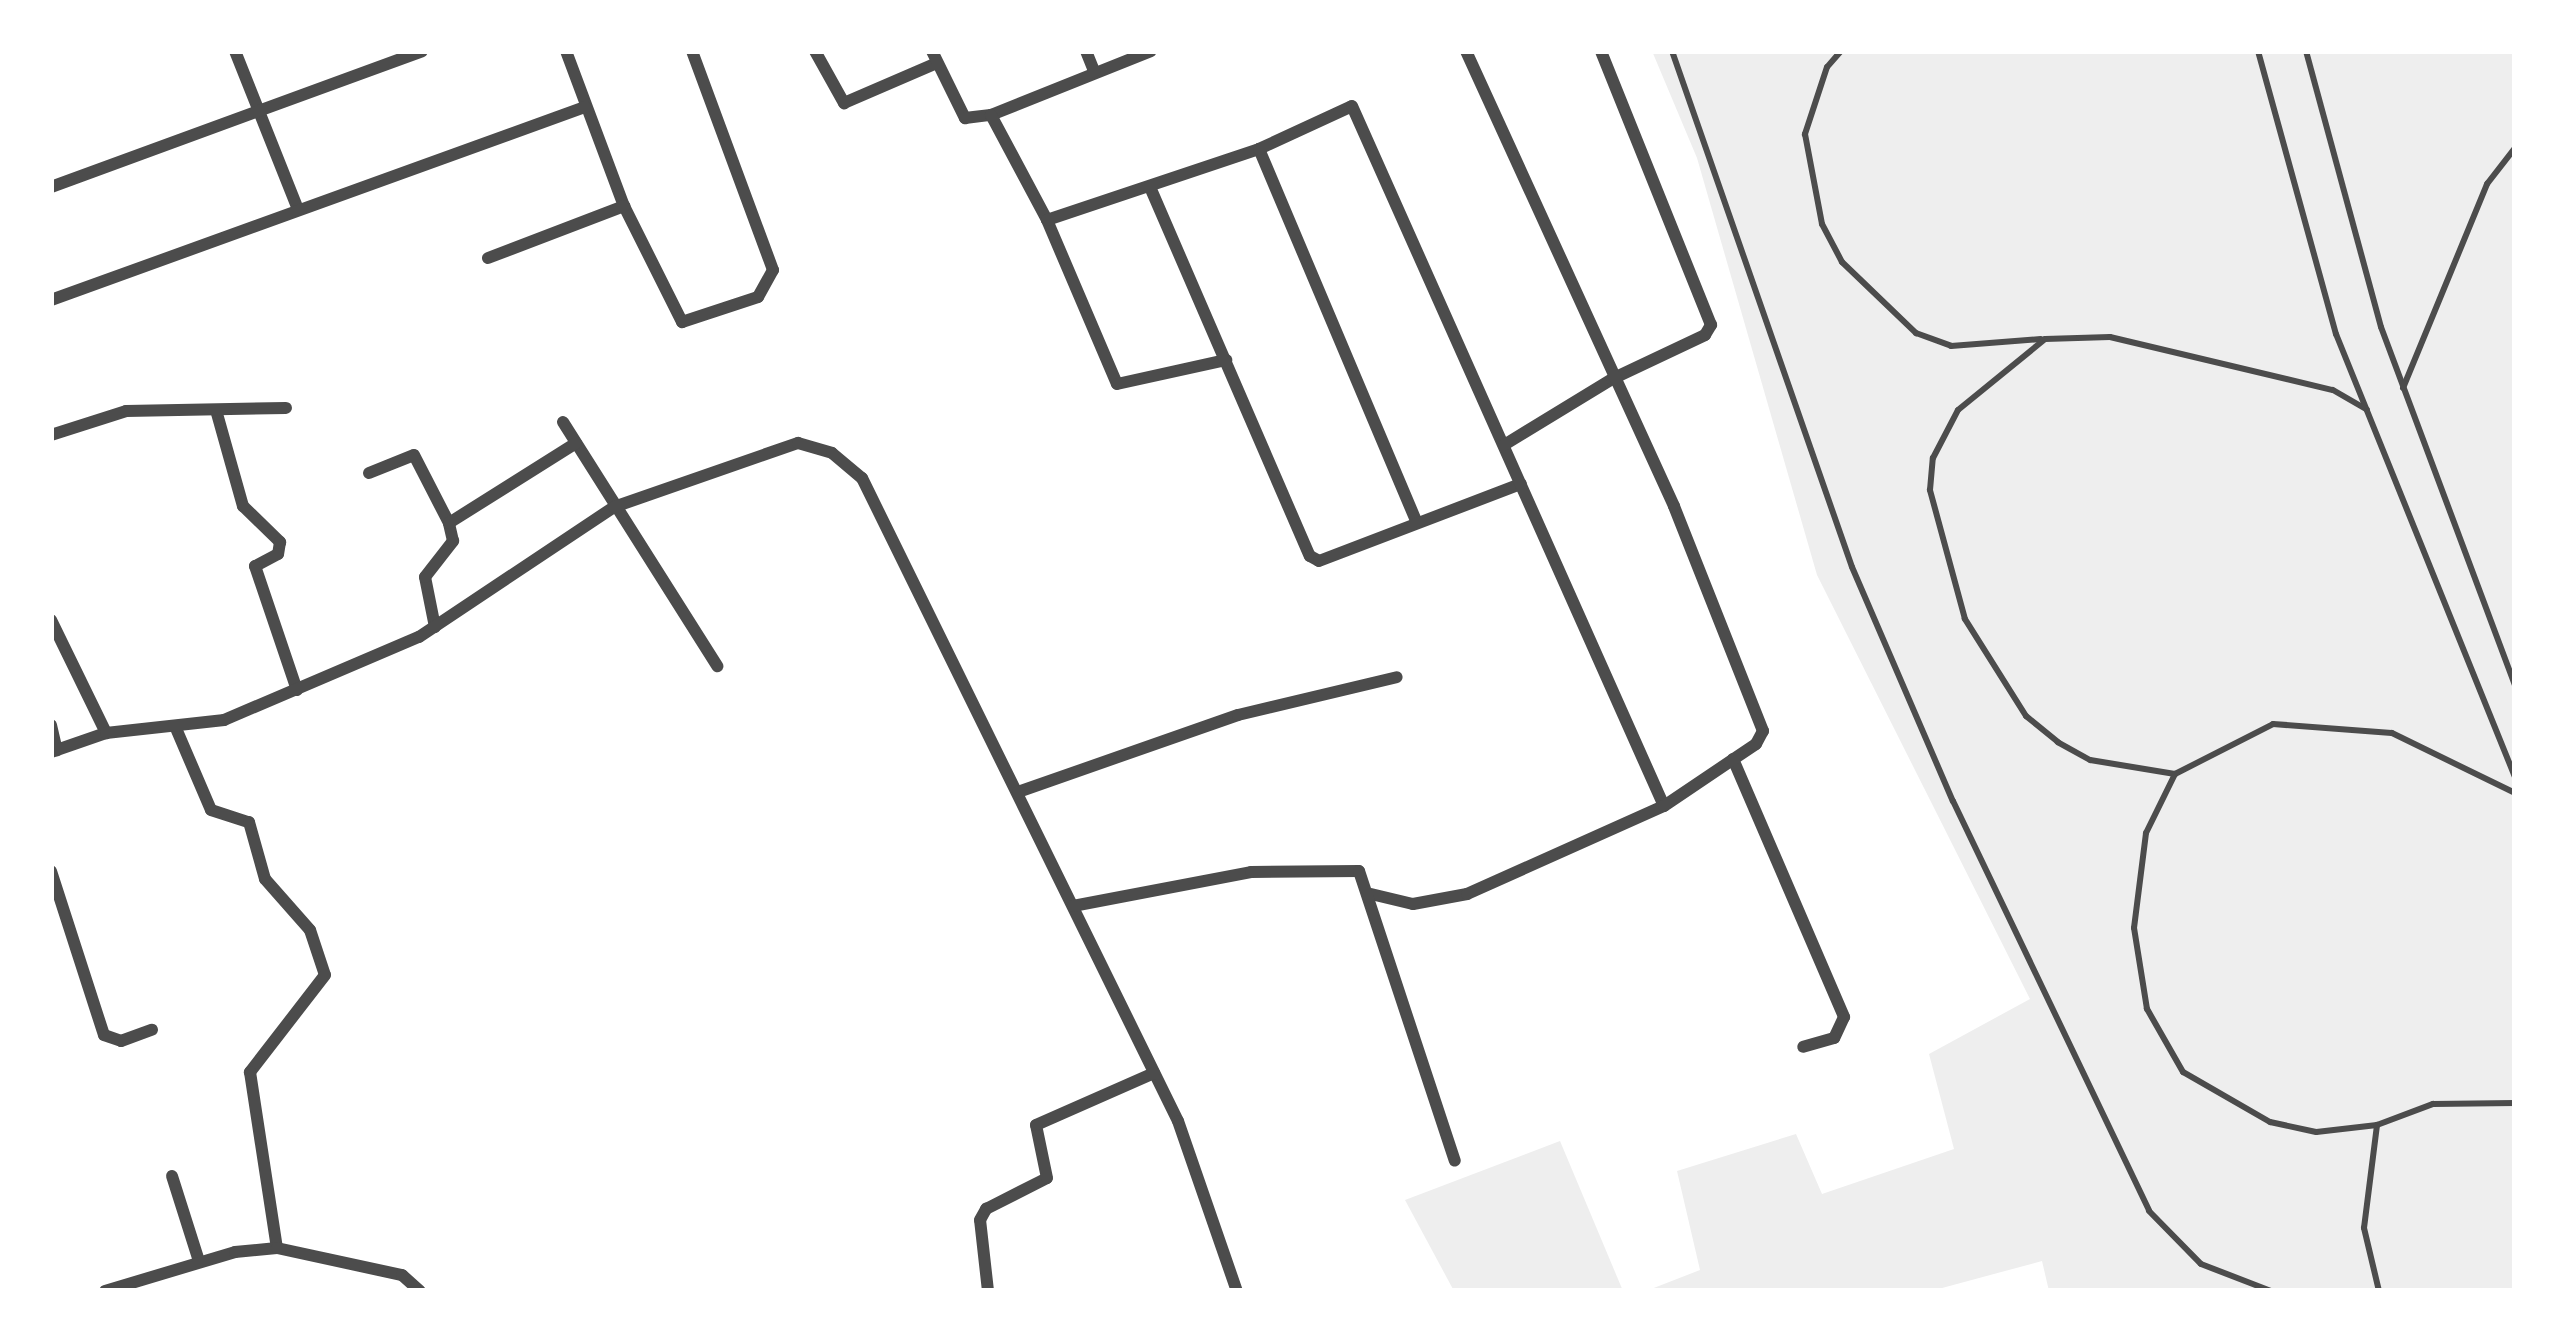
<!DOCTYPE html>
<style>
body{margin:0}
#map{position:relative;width:2566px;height:1342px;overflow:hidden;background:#fff;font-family:"Work Sans",sans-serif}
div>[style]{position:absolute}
.green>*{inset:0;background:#eee}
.service>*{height:6px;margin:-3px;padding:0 3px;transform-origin:3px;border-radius:3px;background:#4c4c4c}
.minor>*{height:12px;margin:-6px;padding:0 6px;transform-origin:6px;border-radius:6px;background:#4c4c4c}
span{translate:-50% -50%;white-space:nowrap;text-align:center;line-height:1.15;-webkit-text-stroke:9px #fff;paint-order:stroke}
.frame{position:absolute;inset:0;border:54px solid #fff;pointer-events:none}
</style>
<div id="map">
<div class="green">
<i style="clip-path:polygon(1652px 51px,2515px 51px,2515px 1291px,2049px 1291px,2042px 1261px,1931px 1291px,1646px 1291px,1700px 1270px,1677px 1171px,1796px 1134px,1822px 1194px,1954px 1149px,1929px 1054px,2030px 999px,1817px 575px,1697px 158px)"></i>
<i style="clip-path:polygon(1560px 1141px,1623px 1291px,1454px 1291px,1405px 1200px)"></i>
</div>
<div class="service">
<i style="left:1672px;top:51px;width:546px;rotate:70.77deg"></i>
<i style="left:1852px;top:567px;width:255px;rotate:66.7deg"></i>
<i style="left:1953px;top:801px;width:454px;rotate:64.4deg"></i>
<i style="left:2149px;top:1211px;width:74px;rotate:45.5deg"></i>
<i style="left:2201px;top:1264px;width:75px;rotate:21.1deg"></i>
<i style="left:1841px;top:51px;width:21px;rotate:131deg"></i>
<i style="left:1827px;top:67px;width:71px;rotate:108.2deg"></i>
<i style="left:1805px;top:134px;width:92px;rotate:79.3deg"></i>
<i style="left:1822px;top:224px;width:43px;rotate:62.2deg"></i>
<i style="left:1842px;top:262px;width:103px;rotate:43.8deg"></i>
<i style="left:1916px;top:333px;width:37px;rotate:20deg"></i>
<i style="left:1951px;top:346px;width:90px;rotate:-4.4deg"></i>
<i style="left:2258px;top:51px;width:294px;rotate:74.6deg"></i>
<i style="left:2336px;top:334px;width:479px;rotate:68deg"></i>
<i style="left:2306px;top:51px;width:286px;rotate:74.8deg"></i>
<i style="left:2381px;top:327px;width:382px;rotate:69.5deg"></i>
<i style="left:2403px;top:388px;width:221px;rotate:-67.6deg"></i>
<i style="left:2487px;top:184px;width:46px;rotate:-52.1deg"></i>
<i style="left:2175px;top:774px;width:86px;rotate:-170.6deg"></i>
<i style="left:2090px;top:760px;width:37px;rotate:-151deg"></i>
<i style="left:2058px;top:742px;width:41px;rotate:-140.9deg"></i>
<i style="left:2026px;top:716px;width:115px;rotate:-122.2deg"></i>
<i style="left:1965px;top:619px;width:134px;rotate:-105.2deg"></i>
<i style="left:1930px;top:490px;width:32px;rotate:-85deg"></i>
<i style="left:1933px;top:458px;width:54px;rotate:-62.5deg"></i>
<i style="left:1958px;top:410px;width:112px;rotate:-39.2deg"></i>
<i style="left:2045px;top:339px;width:65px;rotate:-1.8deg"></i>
<i style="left:2110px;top:337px;width:229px;rotate:13.4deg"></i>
<i style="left:2333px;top:390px;width:39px;rotate:30deg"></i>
<i style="left:2377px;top:1125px;width:61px;rotate:173.5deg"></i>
<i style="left:2316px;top:1132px;width:47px;rotate:-167.7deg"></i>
<i style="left:2270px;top:1122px;width:100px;rotate:-150.1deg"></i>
<i style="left:2183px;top:1072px;width:73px;rotate:-119.7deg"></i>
<i style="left:2147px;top:1009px;width:82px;rotate:-99.1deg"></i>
<i style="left:2134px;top:928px;width:96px;rotate:-82.8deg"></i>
<i style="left:2146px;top:833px;width:66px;rotate:-63.8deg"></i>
<i style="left:2175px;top:774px;width:110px;rotate:-27deg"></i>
<i style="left:2273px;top:724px;width:119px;rotate:4.3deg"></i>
<i style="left:2392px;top:733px;width:137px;rotate:26deg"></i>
<i style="left:2379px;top:1291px;width:65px;rotate:-103.4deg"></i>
<i style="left:2364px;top:1228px;width:104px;rotate:-82.8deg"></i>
<i style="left:2377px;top:1125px;width:60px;rotate:-20.6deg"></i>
<i style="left:2433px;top:1104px;width:82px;rotate:-0.7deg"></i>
</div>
<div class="minor">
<i style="left:235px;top:51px;width:170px;rotate:68.3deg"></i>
<i style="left:566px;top:51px;width:165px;rotate:69.5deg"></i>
<i style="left:624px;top:206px;width:130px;rotate:63.4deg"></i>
<i style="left:682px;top:322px;width:80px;rotate:-18.2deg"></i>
<i style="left:758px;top:297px;width:31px;rotate:-61deg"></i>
<i style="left:773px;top:270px;width:233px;rotate:-110.3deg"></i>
<i style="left:815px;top:51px;width:60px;rotate:60.9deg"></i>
<i style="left:844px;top:103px;width:101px;rotate:-23.3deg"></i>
<i style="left:932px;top:51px;width:75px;rotate:63.8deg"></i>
<i style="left:965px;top:118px;width:26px;rotate:-7deg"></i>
<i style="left:991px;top:115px;width:172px;rotate:-21.8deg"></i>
<i style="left:1086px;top:51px;width:22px;rotate:68deg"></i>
<i style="left:991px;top:115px;width:119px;rotate:61.9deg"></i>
<i style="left:1047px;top:220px;width:178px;rotate:66.9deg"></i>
<i style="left:1117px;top:384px;width:112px;rotate:-12.4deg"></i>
<i style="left:1259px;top:149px;width:403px;rotate:67.1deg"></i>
<i style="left:51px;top:187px;width:395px;rotate:-20.1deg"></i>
<i style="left:1150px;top:187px;width:402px;rotate:66.6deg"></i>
<i style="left:1310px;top:556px;width:10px;rotate:29deg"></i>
<i style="left:1319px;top:561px;width:216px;rotate:-20.9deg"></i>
<i style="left:1047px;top:220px;width:224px;rotate:-18.5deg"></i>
<i style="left:1259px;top:149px;width:102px;rotate:-24.8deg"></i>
<i style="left:1352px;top:106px;width:766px;rotate:65.98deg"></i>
<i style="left:488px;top:258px;width:146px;rotate:-20.9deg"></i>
<i style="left:51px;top:300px;width:568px;rotate:-19.87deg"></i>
<i style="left:216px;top:410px;width:100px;rotate:74.3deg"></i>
<i style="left:243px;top:506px;width:52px;rotate:44.2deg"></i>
<i style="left:280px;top:542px;width:12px;rotate:99deg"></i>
<i style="left:278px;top:554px;width:26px;rotate:152deg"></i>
<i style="left:255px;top:566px;width:131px;rotate:71.3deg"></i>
<i style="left:563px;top:422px;width:289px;rotate:57.7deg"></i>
<i style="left:51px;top:435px;width:79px;rotate:-17.7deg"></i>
<i style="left:126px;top:411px;width:160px;rotate:-1.1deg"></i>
<i style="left:1504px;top:445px;width:127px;rotate:-31.4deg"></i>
<i style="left:1612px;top:379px;width:103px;rotate:-25.3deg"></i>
<i style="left:1705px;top:335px;width:12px;rotate:-59deg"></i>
<i style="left:1711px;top:325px;width:295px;rotate:-111.9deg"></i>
<i style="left:369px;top:473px;width:48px;rotate:-21.8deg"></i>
<i style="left:414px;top:455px;width:76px;rotate:62.8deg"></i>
<i style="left:51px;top:620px;width:126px;rotate:64deg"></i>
<i style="left:435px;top:627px;width:51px;rotate:-101.3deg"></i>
<i style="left:425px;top:577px;width:46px;rotate:-52.1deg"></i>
<i style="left:453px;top:541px;width:18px;rotate:-103deg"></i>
<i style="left:449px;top:523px;width:150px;rotate:-32.2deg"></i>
<i style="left:51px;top:725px;width:26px;rotate:77deg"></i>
<i style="left:175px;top:726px;width:91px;rotate:66.8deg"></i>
<i style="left:211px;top:810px;width:40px;rotate:18deg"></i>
<i style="left:249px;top:822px;width:59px;rotate:74.3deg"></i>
<i style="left:265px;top:879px;width:68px;rotate:48.6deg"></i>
<i style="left:310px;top:930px;width:47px;rotate:71.6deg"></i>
<i style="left:325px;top:975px;width:123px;rotate:127.7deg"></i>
<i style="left:250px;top:1072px;width:178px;rotate:81.3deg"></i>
<i style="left:51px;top:752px;width:58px;rotate:-19.1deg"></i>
<i style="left:106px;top:733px;width:119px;rotate:-6.3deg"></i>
<i style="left:224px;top:720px;width:212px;rotate:-23.1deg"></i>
<i style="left:419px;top:637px;width:234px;rotate:-33.7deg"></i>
<i style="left:614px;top:507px;width:195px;rotate:-19.2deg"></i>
<i style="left:798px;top:443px;width:35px;rotate:16deg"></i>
<i style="left:832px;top:453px;width:39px;rotate:40deg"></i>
<i style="left:862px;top:478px;width:716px;rotate:63.83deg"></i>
<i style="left:1178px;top:1121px;width:180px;rotate:70.9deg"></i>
<i style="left:1733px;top:759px;width:281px;rotate:66.7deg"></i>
<i style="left:1844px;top:1017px;width:23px;rotate:115deg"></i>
<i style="left:1834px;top:1038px;width:32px;rotate:164deg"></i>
<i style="left:1018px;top:792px;width:233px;rotate:-19.3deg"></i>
<i style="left:1238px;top:715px;width:163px;rotate:-13.4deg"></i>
<i style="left:51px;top:871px;width:172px;rotate:72.1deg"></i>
<i style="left:104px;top:1035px;width:18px;rotate:19deg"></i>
<i style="left:121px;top:1041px;width:33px;rotate:-20deg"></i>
<i style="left:1371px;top:894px;width:43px;rotate:13.4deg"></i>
<i style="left:1413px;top:904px;width:55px;rotate:-10.5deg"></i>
<i style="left:1467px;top:894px;width:216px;rotate:-24.1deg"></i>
<i style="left:1664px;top:806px;width:111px;rotate:-34deg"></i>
<i style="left:1756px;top:744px;width:15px;rotate:-62deg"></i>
<i style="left:1763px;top:731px;width:242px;rotate:-111.6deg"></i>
<i style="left:1674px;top:506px;width:500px;rotate:-114.57deg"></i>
<i style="left:1073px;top:906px;width:181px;rotate:-10.8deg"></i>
<i style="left:1251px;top:872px;width:108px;rotate:-0.5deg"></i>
<i style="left:1359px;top:871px;width:305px;rotate:71.7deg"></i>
<i style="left:172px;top:1176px;width:89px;rotate:72.4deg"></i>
<i style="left:105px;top:1291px;width:136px;rotate:-16.7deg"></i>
<i style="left:235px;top:1252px;width:42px;rotate:-5.4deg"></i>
<i style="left:277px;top:1248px;width:128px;rotate:12.2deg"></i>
<i style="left:402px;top:1275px;width:24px;rotate:42deg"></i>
<i style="left:988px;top:1291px;width:71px;rotate:-96.4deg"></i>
<i style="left:980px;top:1220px;width:13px;rotate:-61deg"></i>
<i style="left:986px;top:1209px;width:68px;rotate:-26.9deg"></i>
<i style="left:1047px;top:1178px;width:54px;rotate:-101.7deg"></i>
<i style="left:1036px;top:1125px;width:129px;rotate:-23.8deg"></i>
</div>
<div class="frame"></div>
</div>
